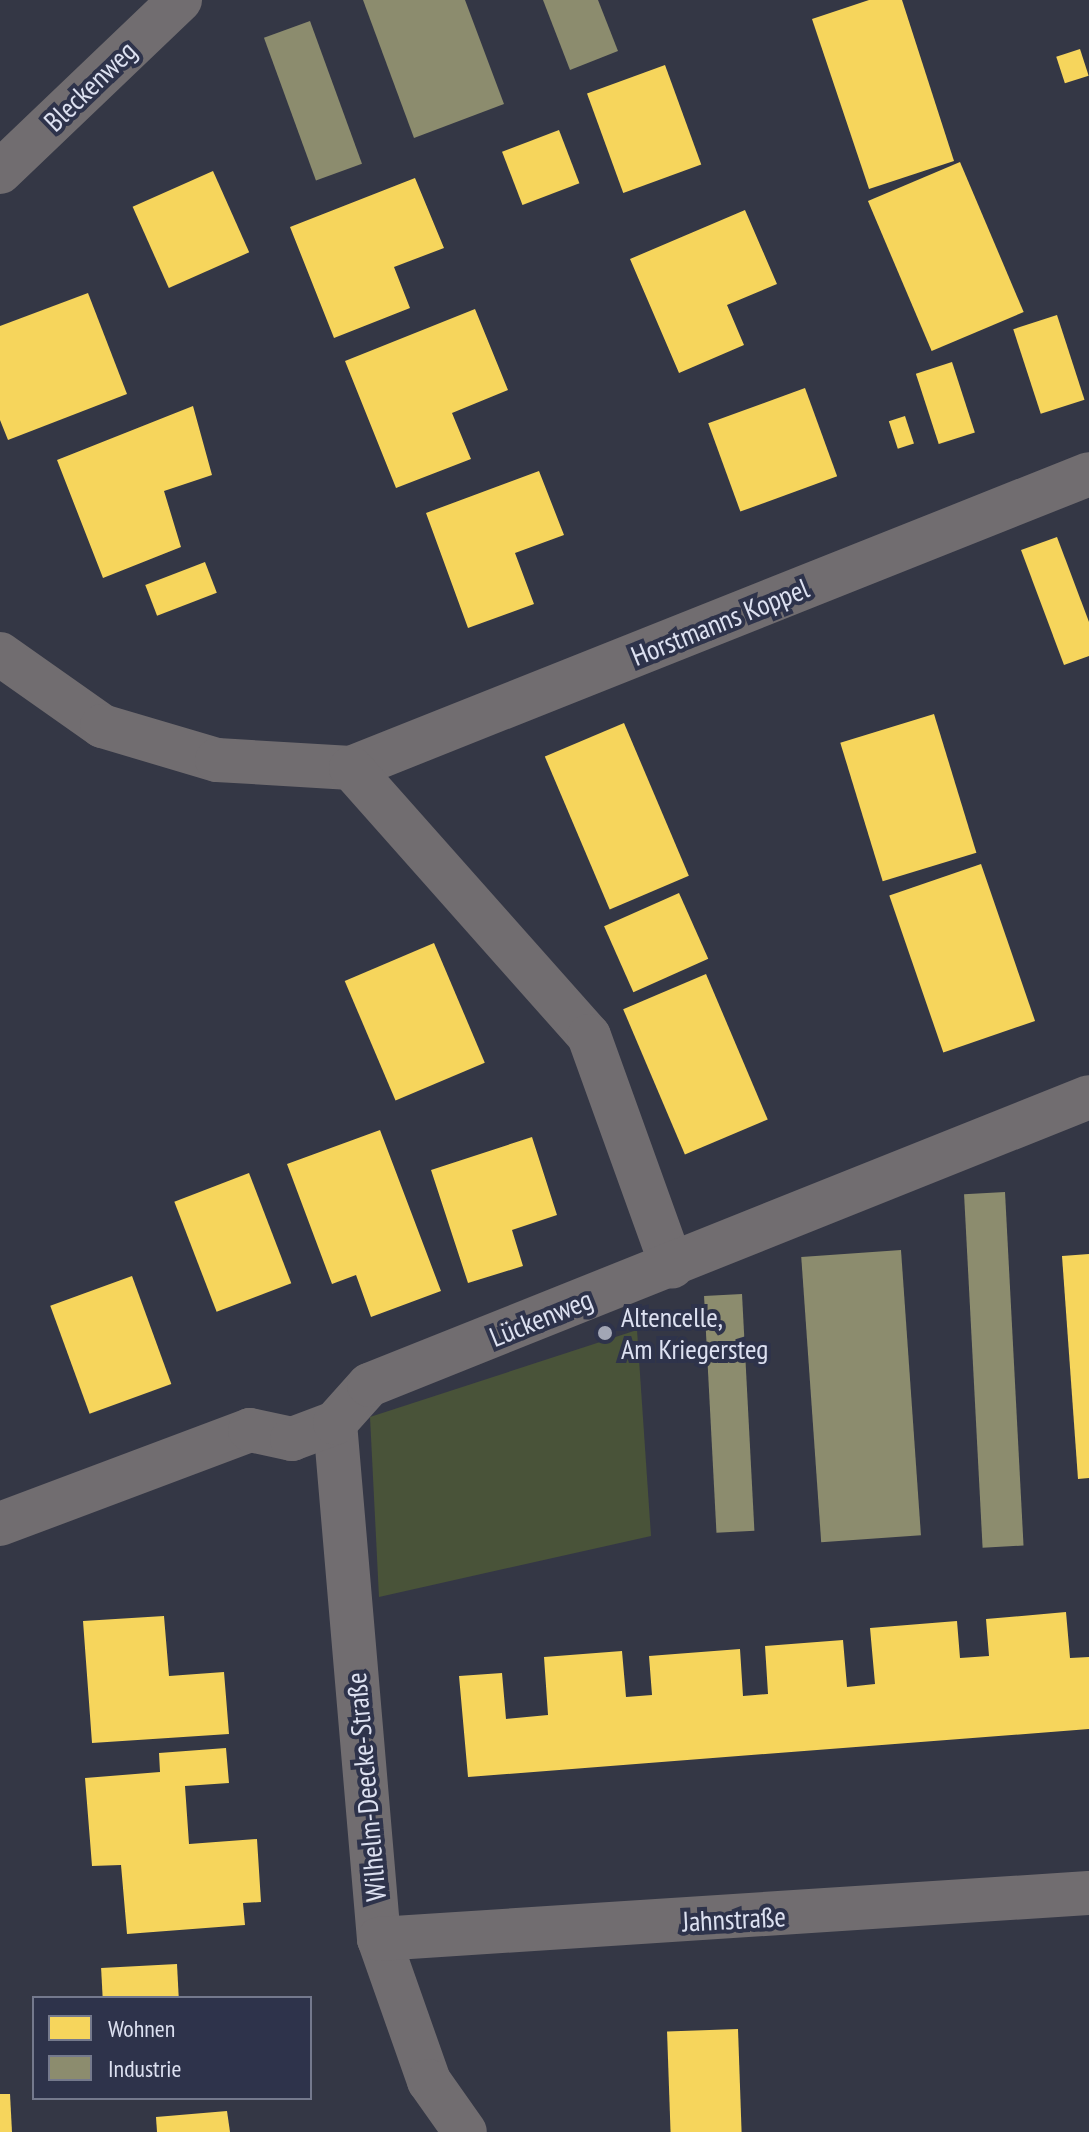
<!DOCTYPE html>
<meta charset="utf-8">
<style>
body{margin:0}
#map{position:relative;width:1089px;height:2132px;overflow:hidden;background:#343745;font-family:"PT Sans Narrow",sans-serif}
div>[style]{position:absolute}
.green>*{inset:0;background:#495339}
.homes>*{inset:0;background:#f6d55c;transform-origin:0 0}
.industry>*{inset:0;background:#8c8c6e;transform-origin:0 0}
.street>*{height:44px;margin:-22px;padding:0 22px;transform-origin:22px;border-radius:22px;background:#716d70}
.dots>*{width:22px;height:22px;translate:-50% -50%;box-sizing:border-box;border:4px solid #2e334b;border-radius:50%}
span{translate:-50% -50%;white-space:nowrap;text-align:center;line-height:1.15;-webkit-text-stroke:8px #2e334b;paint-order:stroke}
.street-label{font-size:28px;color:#dde1f1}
.poi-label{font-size:28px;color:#dde1f1}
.left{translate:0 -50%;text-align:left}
.legend{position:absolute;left:32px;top:1996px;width:280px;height:104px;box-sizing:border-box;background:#2e334b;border:2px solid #74798d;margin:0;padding:10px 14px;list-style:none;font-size:24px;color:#dde1f1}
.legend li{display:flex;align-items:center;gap:16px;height:40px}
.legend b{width:40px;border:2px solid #74798d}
</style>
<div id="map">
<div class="green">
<i style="clip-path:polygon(637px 1330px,651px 1536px,379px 1597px,370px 1417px)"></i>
</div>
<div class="homes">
<i style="clip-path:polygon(869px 0,902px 0,954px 161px,869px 189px,812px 19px)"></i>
<i style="left:1080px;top:49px;width:28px;height:25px;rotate:72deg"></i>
<i style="left:665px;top:65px;width:106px;height:83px;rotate:70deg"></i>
<i style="left:559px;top:130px;width:57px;height:61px;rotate:69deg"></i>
<i style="left:960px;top:162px;width:163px;height:100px;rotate:67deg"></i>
<i style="left:213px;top:171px;width:89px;height:88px;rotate:66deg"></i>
<i style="clip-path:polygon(415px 178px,444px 248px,394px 267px,410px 308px,334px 338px,290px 227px)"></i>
<i style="clip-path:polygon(745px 210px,777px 284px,727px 305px,744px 345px,679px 373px,630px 259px)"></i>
<i style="clip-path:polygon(88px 293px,127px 394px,8px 440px,0 420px,0 326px)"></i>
<i style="clip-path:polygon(475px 309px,508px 390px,452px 413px,471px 459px,396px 488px,345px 361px)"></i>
<i style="left:1057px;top:315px;width:89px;height:46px;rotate:72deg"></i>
<i style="left:952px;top:362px;width:74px;height:38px;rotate:72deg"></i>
<i style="left:805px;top:388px;width:94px;height:103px;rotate:70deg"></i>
<i style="clip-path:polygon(193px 406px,212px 475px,164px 491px,181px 547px,103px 578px,57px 460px)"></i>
<i style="left:905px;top:416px;width:29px;height:17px;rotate:72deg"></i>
<i style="clip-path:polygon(539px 471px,564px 535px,515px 553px,534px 604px,468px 628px,426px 513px)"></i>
<i style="clip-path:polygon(1057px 537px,1089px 622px,1089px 656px,1064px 665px,1021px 550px)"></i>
<i style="left:205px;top:562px;width:33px;height:64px;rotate:69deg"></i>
<i style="left:934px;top:714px;width:145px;height:98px;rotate:73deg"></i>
<i style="left:624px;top:723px;width:166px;height:86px;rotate:67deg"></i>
<i style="left:981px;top:864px;width:166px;height:97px;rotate:71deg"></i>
<i style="left:679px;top:893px;width:72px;height:82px;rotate:66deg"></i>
<i style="left:434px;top:943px;width:130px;height:97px;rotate:67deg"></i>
<i style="left:706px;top:974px;width:158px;height:90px;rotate:67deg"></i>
<i style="clip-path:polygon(380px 1130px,441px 1291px,371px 1317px,356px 1275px,332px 1284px,287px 1164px)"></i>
<i style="clip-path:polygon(532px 1137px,557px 1215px,512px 1230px,523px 1266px,468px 1283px,431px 1170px)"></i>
<i style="left:249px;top:1173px;width:118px;height:80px;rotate:69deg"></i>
<i style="clip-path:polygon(1089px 1254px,1089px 1478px,1078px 1479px,1062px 1256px)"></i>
<i style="left:132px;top:1276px;width:115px;height:87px;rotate:70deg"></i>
<i style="clip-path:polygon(1066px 1612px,1070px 1658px,1089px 1657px,1089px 1729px,468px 1777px,459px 1676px,502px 1673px,506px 1719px,548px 1715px,544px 1657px,622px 1651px,626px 1697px,652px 1695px,649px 1656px,740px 1649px,743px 1696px,768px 1694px,765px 1646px,843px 1640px,847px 1687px,875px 1684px,870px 1628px,957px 1621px,960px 1658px,989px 1656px,986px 1619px)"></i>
<i style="clip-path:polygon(164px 1616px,169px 1676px,224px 1672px,229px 1734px,92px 1743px,83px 1621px)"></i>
<i style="clip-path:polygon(226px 1748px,229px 1783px,185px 1786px,189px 1844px,257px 1839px,261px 1902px,243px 1903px,245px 1925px,127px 1934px,121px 1865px,92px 1866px,85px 1778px,160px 1772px,159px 1753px)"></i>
<i style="left:177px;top:1964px;width:34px;height:76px;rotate:87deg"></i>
<i style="left:738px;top:2029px;width:103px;height:71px;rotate:88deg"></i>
<i style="clip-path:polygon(0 2094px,10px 2094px,12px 2132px,0 2132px)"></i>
<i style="clip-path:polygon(227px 2111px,230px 2132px,157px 2132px,156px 2117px)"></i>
</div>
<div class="industry">
<i style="clip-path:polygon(363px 0,465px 0,504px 104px,414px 138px)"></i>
<i style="clip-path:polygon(543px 0,598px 0,618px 51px,570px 70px)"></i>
<i style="left:310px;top:21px;width:152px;height:49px;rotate:70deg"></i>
<i style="left:1005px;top:1192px;width:354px;height:41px;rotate:87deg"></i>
<i style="left:901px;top:1250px;width:286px;height:100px;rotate:86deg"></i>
<i style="left:742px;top:1294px;width:237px;height:38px;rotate:87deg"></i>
</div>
<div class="street">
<i style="left:0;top:172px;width:249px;rotate:-43.7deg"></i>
<i style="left:0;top:654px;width:125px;rotate:35.2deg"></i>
<i style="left:102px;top:726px;width:120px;rotate:16.5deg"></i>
<i style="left:217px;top:760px;width:134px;rotate:3.4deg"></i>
<i style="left:351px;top:768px;width:794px;rotate:-21.72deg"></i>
<i style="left:351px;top:768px;width:358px;rotate:48.4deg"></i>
<i style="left:589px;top:1036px;width:245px;rotate:70.2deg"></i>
<i style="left:335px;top:1423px;width:518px;rotate:85.13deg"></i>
<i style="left:379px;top:1939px;width:151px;rotate:70.6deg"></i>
<i style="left:429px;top:2081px;width:62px;rotate:54.8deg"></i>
<i style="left:0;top:1524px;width:267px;rotate:-20.6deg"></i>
<i style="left:250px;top:1430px;width:43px;rotate:12.1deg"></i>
<i style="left:292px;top:1439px;width:46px;rotate:-20.4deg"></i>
<i style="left:335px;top:1423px;width:51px;rotate:-48.2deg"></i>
<i style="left:369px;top:1385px;width:775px;rotate:-21.8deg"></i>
<i style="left:379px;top:1939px;width:711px;rotate:-3.71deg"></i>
</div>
<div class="dots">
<i style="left:605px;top:1333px;background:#a2a6b5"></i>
</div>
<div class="street-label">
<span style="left:90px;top:86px;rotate:-44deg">Bleckenweg</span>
<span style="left:720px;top:622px;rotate:-22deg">Horstmanns Koppel</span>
<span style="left:541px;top:1318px;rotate:-22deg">Lückenweg</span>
<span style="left:366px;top:1787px;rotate:-95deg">Wilhelm-Deecke-Straße</span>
<span style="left:734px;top:1919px;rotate:-3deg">Jahnstraße</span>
</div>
<div class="poi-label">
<span class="left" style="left:621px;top:1333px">Altencelle,<br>Am Kriegersteg</span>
</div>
<ul class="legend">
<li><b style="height:22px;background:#f6d55c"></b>Wohnen</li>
<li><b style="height:22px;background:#8c8c6e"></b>Industrie</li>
</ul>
</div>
